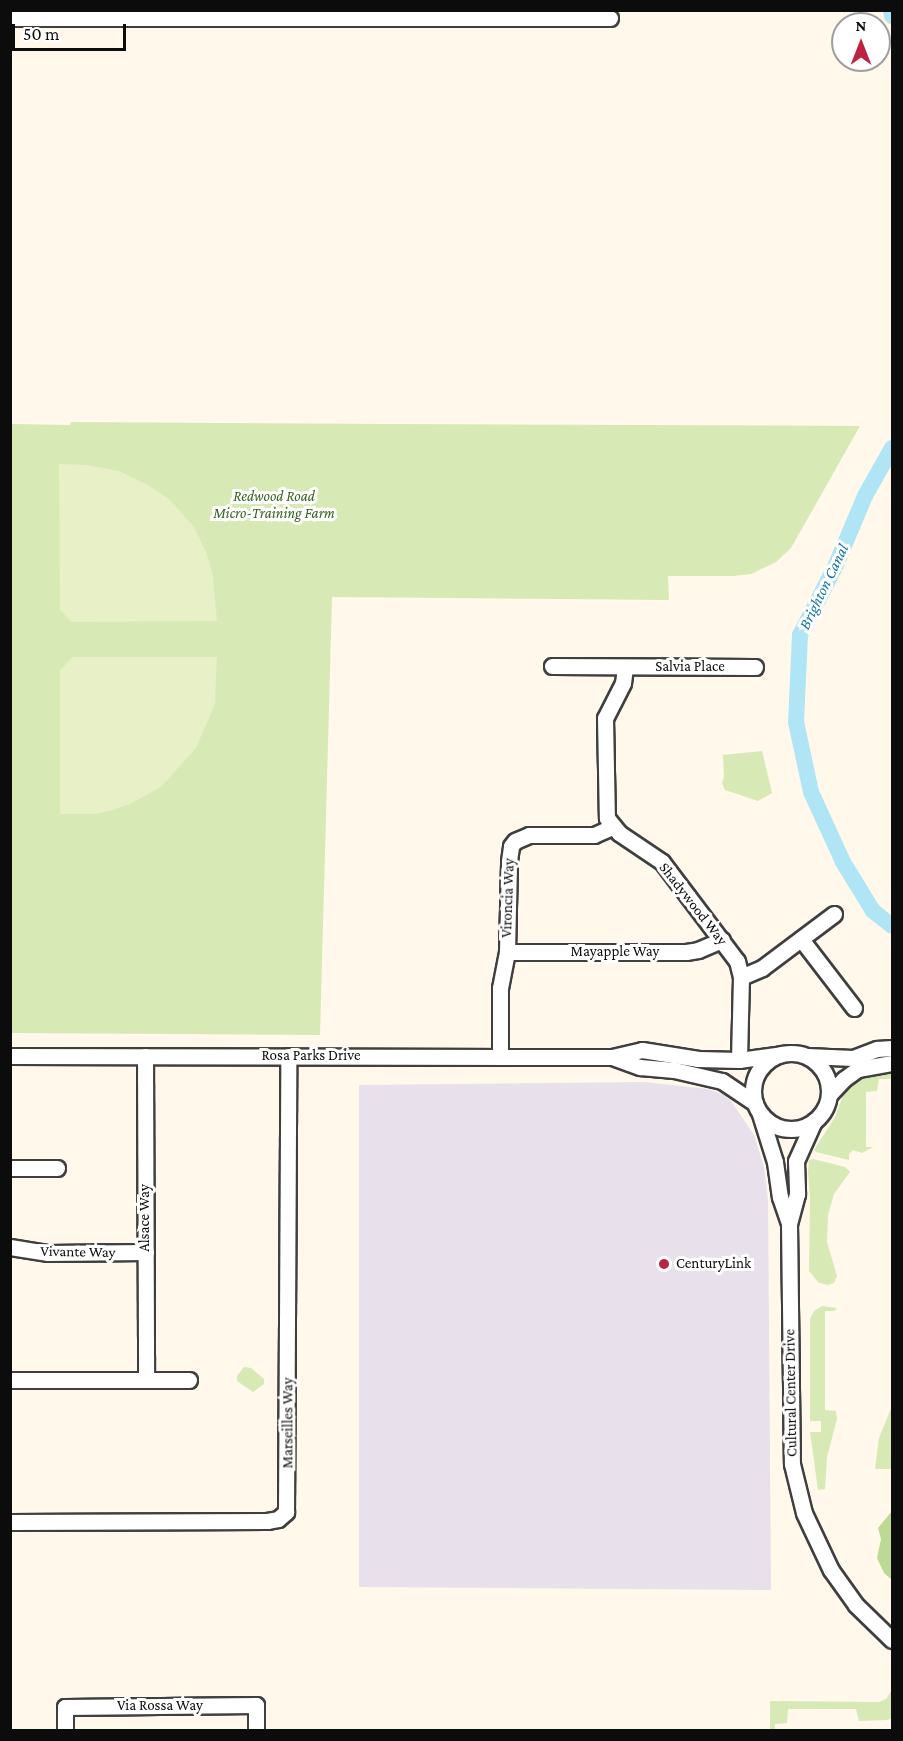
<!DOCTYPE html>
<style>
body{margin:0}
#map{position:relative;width:903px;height:1741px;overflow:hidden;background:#fff8eb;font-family:"Crimson Pro",serif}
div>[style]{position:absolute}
.industrial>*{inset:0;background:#e8e0eb}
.green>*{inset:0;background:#d7e9b5}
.forest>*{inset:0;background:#bdda94}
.pitch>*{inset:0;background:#e7f0c7}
.canal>*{height:16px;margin:-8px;padding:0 8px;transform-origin:8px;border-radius:8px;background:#b0e5f6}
.roads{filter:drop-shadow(2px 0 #3f3f3f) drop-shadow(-2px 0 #3f3f3f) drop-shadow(0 2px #3f3f3f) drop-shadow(0 -2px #3f3f3f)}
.minor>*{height:15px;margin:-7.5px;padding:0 7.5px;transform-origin:7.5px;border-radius:7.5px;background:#fff}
.minor>.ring{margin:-7.5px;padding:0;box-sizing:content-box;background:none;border:15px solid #fff;border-radius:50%}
.dots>*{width:16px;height:16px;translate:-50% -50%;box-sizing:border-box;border:3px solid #fff;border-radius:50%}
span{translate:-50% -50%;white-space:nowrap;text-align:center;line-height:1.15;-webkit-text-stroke:6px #fff;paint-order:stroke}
.park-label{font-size:15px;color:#35631d;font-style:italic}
.street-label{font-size:15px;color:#0c0c0c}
.poi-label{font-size:15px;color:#0c0c0c}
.left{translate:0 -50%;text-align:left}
.water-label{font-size:16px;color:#15759e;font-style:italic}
.frame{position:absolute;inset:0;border:12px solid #0c0c0c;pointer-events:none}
.north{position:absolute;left:831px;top:12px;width:60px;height:60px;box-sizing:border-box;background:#fff;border:2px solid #9e9e9e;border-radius:50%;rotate:0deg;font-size:16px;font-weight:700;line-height:24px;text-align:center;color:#0c0c0c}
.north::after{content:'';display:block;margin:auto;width:21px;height:27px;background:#bc2440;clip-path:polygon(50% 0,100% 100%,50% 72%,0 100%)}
.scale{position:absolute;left:12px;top:24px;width:114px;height:27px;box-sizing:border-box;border:3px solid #0c0c0c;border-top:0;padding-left:8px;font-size:18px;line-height:21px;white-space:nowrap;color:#0c0c0c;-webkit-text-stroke:4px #fff;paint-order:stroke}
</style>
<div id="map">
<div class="industrial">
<i style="clip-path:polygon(644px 1082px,708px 1089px,724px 1095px,731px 1101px,754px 1135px,764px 1167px,768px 1200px,771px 1590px,359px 1587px,359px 1085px)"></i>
</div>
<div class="green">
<i style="clip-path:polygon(71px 422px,389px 424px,860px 426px,791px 548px,776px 562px,751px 574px,733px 576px,668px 576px,669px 600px,332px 597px,320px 1035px,11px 1033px,11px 424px,70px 425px)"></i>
<i style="clip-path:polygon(762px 751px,772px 793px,758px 801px,725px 790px,722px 783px,724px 777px,723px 755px)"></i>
<i style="clip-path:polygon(892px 1070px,892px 1079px,879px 1079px,877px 1091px,866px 1092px,866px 1147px,873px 1147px,862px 1153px,853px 1150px,849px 1154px,849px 1160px,816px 1152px,814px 1150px,835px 1117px,846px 1087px,858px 1076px)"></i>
<i style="clip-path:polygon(813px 1159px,845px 1167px,850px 1172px,834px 1194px,828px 1215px,827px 1242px,837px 1276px,834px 1283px,828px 1285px,819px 1283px,809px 1271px,810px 1198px,808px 1171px,809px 1160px)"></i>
<i style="clip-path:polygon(822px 1306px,837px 1308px,834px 1311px,825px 1311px,825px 1410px,836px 1411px,837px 1419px,827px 1457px,825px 1489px,818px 1490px,810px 1432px,821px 1432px,821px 1421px,810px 1421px,810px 1319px,814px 1311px)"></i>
<i style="clip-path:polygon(244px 1367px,251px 1368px,264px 1379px,264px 1384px,253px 1392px,237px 1381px,237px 1376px)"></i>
<i style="clip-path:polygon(892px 1406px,892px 1469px,875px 1469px,879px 1438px)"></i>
<i style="clip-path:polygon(892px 1690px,892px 1718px,887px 1720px,859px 1721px,856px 1709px,788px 1709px,787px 1723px,775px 1724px,775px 1730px,770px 1730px,770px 1701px,879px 1702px,886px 1699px)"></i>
</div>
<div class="forest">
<i style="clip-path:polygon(892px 1511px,892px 1580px,884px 1573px,877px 1558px,881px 1539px,878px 1528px)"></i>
</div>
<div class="pitch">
<i style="clip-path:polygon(59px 464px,86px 465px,119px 471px,148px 485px,169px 499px,194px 527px,207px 554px,213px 576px,217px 621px,72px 622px,60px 610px)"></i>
<i style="clip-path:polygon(73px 657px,217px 657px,215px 704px,196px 748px,161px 787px,130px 804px,113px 810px,96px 814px,60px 814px,60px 670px)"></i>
</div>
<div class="canal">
<i style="left:891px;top:10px;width:6px;rotate:81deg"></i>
<i style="left:892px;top:448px;width:55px;rotate:119.4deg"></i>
<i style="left:865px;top:496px;width:77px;rotate:112.9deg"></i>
<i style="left:835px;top:567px;width:76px;rotate:117.2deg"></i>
<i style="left:800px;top:635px;width:87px;rotate:92.6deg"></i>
<i style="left:796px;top:722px;width:72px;rotate:77.9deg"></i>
<i style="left:811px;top:792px;width:77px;rotate:65.4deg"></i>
<i style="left:843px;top:862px;width:57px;rotate:58.5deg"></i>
<i style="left:873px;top:911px;width:24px;rotate:38deg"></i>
</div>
<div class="roads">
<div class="minor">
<i style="left:10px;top:18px;width:600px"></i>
<i style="left:552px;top:666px;width:203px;rotate:0.3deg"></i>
<i style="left:625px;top:667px;width:16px;rotate:97deg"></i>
<i style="left:623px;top:683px;width:39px;rotate:117deg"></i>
<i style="left:605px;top:718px;width:100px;rotate:88.9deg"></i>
<i style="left:607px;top:818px;width:19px;rotate:51deg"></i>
<i style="left:619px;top:833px;width:52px;rotate:34deg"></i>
<i style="left:662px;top:862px;width:124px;rotate:52.9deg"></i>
<i style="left:737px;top:961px;width:16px;rotate:76deg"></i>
<i style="left:741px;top:977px;width:83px;rotate:91.4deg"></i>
<i style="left:801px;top:939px;width:87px;rotate:52.5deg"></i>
<i style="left:507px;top:952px;width:179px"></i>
<i style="left:686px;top:952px;width:12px;rotate:-9deg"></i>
<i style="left:698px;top:950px;width:26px;rotate:-23deg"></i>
<i style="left:741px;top:977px;width:23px;rotate:-23deg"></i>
<i style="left:762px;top:968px;width:90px;rotate:-36.9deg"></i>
<i class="ring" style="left:753px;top:1053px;width:61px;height:61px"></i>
<i style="left:10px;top:1056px;width:602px;rotate:0.1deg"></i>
<i style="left:612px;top:1057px;width:31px;rotate:-13deg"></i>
<i style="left:642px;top:1050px;width:57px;rotate:9.1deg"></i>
<i style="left:698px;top:1059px;width:41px;rotate:1.4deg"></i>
<i style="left:739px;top:1060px;width:43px;rotate:-7.9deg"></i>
<i style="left:145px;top:1056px;width:324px;rotate:89.8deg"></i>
<i style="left:807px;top:1056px;width:46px;rotate:2.5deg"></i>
<i style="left:853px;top:1058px;width:26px;rotate:-21deg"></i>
<i style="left:877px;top:1049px;width:15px;rotate:-4deg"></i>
<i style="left:500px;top:1057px;width:69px;rotate:-90deg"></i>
<i style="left:500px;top:988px;width:37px;rotate:-79deg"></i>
<i style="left:507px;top:952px;width:91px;rotate:-88.7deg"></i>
<i style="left:509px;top:861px;width:15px;rotate:-82deg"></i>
<i style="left:511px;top:846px;width:6px;rotate:-51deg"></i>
<i style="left:515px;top:841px;width:15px;rotate:-23deg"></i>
<i style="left:529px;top:835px;width:65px"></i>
<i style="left:594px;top:835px;width:20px;rotate:-24deg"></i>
<i style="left:612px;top:1057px;width:30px;rotate:20deg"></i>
<i style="left:640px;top:1067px;width:34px;rotate:5deg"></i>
<i style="left:674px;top:1070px;width:49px;rotate:12.9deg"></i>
<i style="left:722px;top:1081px;width:40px;rotate:34deg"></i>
<i style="left:829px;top:1095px;width:22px;rotate:-47deg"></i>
<i style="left:844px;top:1079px;width:17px;rotate:-36deg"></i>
<i style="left:858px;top:1069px;width:35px;rotate:-10deg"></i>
<i style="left:760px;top:1114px;width:50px;rotate:72.6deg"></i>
<i style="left:775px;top:1162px;width:35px;rotate:82deg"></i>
<i style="left:780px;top:1197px;width:28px;rotate:71deg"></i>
<i style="left:814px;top:1121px;width:44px;rotate:114.2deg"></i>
<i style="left:796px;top:1161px;width:33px;rotate:88deg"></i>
<i style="left:797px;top:1194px;width:30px;rotate:105deg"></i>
<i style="left:789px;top:1223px;width:241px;rotate:89.3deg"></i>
<i style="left:792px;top:1464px;width:50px;rotate:76.2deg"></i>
<i style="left:804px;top:1513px;width:63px;rotate:64.7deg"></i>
<i style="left:831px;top:1570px;width:43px;rotate:54.5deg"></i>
<i style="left:856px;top:1605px;width:50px;rotate:44.2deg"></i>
<i style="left:10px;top:1168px;width:47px"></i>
<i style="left:10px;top:1247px;width:37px;rotate:9deg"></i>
<i style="left:47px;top:1253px;width:99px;rotate:-0.6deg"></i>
<i style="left:10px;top:1380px;width:179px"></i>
<i style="left:10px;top:1522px;width:257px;rotate:-0.2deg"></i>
<i style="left:267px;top:1521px;width:11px;rotate:-10deg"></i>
<i style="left:278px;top:1519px;width:11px;rotate:-41deg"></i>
<i style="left:286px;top:1512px;width:456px;rotate:-89.7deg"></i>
<i style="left:65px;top:1730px;width:23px;rotate:-90deg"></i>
<i style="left:65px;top:1707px;width:191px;rotate:-0.6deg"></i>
<i style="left:256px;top:1705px;width:25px;rotate:90deg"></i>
</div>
</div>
<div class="dots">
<i style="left:664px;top:1264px;background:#bc2440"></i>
</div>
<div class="park-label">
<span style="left:274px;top:505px">Redwood Road<br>Micro-Training Farm</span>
</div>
<div class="street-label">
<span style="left:690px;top:667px">Salvia Place</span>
<span style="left:508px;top:898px;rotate:-88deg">Vironcia Way</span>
<span style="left:693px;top:904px;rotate:52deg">Shadywood Way</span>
<span style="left:615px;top:952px">Mayapple Way</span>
<span style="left:311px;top:1056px">Rosa Parks Drive</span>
<span style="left:145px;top:1218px;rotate:-90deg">Alsace Way</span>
<span style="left:78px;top:1252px;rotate:1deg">Vivante Way</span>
<span style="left:791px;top:1393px;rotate:-91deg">Cultural Center Drive</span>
<span style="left:288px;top:1423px;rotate:-90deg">Marseilles Way</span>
<span style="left:160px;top:1706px">Via Rossa Way</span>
</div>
<div class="poi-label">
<span class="left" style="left:676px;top:1264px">CenturyLink</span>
</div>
<div class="water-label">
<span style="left:824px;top:587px;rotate:-64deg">Brighton Canal</span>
</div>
<div class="frame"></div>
<div class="north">N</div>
<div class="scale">50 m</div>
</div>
